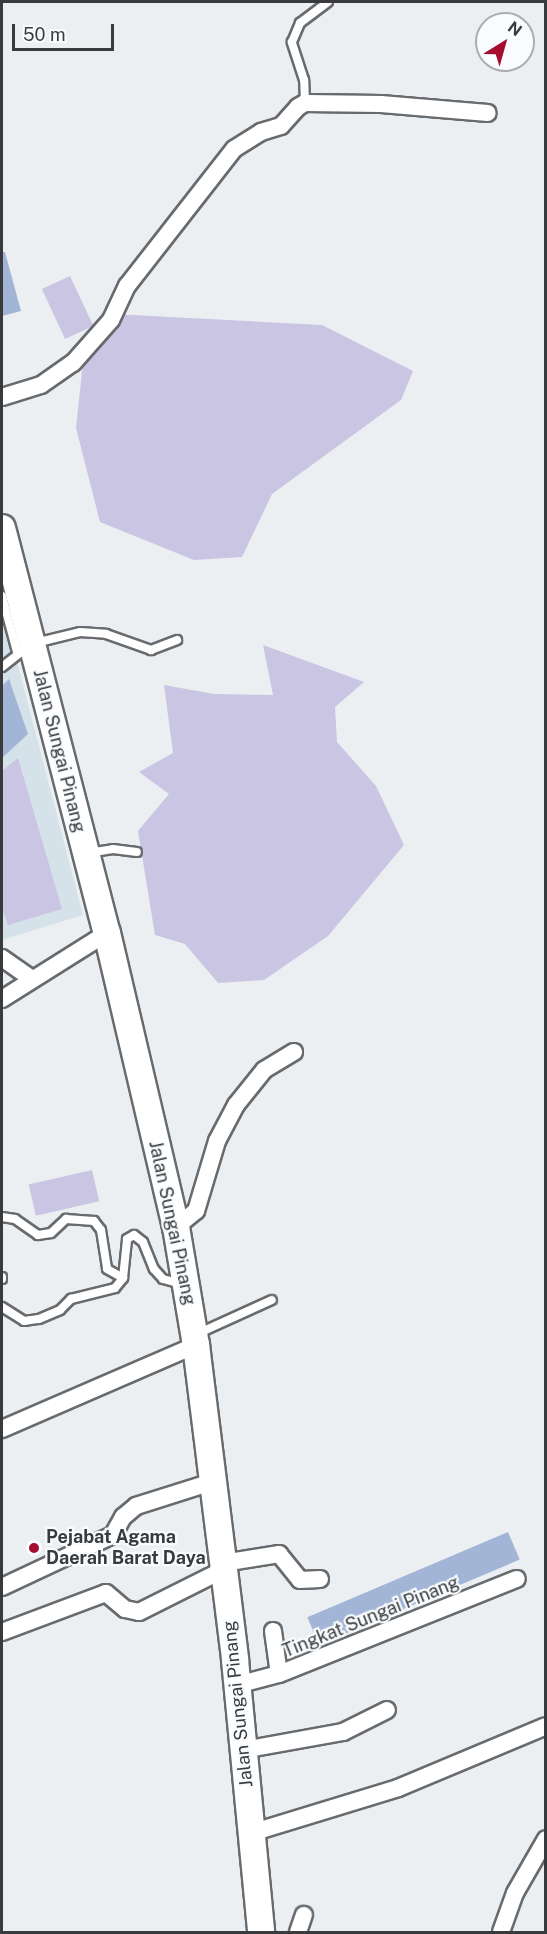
<!DOCTYPE html>
<style>
body{margin:0}
#map{position:relative;width:547px;height:1934px;overflow:hidden;background:#ebeff2;font-family:"Public Sans",sans-serif}
div>[style]{position:absolute}
.built>*{inset:0;background:#d6e2e9}
.green>*{inset:0;background:#c9c5e3;transform-origin:0 0}
.building>*{inset:0;background:#a3b5d7;transform-origin:0 0}
.roads{filter:drop-shadow(2px 0 #686b6e) drop-shadow(-2px 0 #686b6e) drop-shadow(0 2px #686b6e) drop-shadow(0 -2px #686b6e)}
.service>*{height:8px;margin:-4px;padding:0 4px;transform-origin:4px;border-radius:4px;background:#fff}
.minor>*{height:16px;margin:-8px;padding:0 8px;transform-origin:8px;border-radius:8px;background:#fff}
.primary>*{height:26px;margin:-13px;padding:0 13px;transform-origin:13px;border-radius:13px;background:#fff}
.dots>*{width:16px;height:16px;translate:-50% -50%;box-sizing:border-box;border:3px solid #f8fcff;border-radius:50%}
span{translate:-50% -50%;white-space:nowrap;text-align:center;line-height:1.15;-webkit-text-stroke:4.5px #f8fcff;paint-order:stroke}
.street-label{font-size:18px;color:#383a3b}
.poi-label{font-size:18px;color:#383a3b;font-weight:700}
.left{translate:0 -50%;text-align:left}
.frame{position:absolute;inset:0;border:3px solid #383a3b;pointer-events:none}
.north{position:absolute;left:475px;top:12px;width:60px;height:60px;box-sizing:border-box;background:#f8fcff;border:2px solid #abaeb1;border-radius:50%;rotate:37deg;font-size:16px;font-weight:700;line-height:24px;text-align:center;color:#383a3b}
.north::after{content:'';display:block;margin:auto;width:21px;height:27px;background:#a60c30;clip-path:polygon(50% 0,100% 100%,50% 72%,0 100%)}
.scale{position:absolute;left:12px;top:24px;width:102px;height:27px;box-sizing:border-box;border:3px solid #383a3b;border-top:0;padding-left:8px;font-size:18px;line-height:21px;white-space:nowrap;color:#383a3b;-webkit-text-stroke:4px #f8fcff;paint-order:stroke}
</style>
<div id="map">
<div class="built">
<i style="clip-path:polygon(2px 604px,83px 915px,2px 940px)"></i>
</div>
<div class="green">
<i style="left:70px;top:276px;width:55px;height:31px;rotate:65deg"></i>
<i style="clip-path:polygon(113px 314px,322px 325px,413px 371px,401px 400px,272px 494px,242px 557px,194px 560px,100px 522px,76px 428px,84px 353px)"></i>
<i style="clip-path:polygon(263px 645px,364px 682px,335px 707px,337px 742px,376px 786px,404px 845px,328px 936px,264px 980px,218px 983px,185px 944px,155px 935px,138px 831px,169px 794px,139px 772px,173px 753px,164px 685px,214px 694px,273px 695px)"></i>
<i style="clip-path:polygon(18px 758px,62px 909px,8px 925px,2px 908px,2px 771px)"></i>
<i style="left:92px;top:1170px;width:32px;height:65px;rotate:77deg"></i>
</div>
<div class="building">
<i style="clip-path:polygon(2px 252px,5px 252px,21px 311px,2px 316px)"></i>
<i style="clip-path:polygon(9px 679px,28px 734px,2px 758px,2px 686px)"></i>
<i style="left:508px;top:1532px;width:30px;height:218px;rotate:67deg"></i>
</div>
<div class="roads">
<div class="service">
<i style="left:305px;top:103px;width:23px;rotate:-92deg"></i>
<i style="left:304px;top:80px;width:40px;rotate:-108deg"></i>
<i style="left:292px;top:42px;width:21px;rotate:-67deg"></i>
<i style="left:300px;top:23px;width:35px;rotate:-37deg"></i>
<i style="left:2px;top:596px;width:58px;rotate:75deg"></i>
<i style="left:2px;top:667px;width:37px;rotate:-38deg"></i>
<i style="left:31px;top:644px;width:50px;rotate:-13.8deg"></i>
<i style="left:80px;top:632px;width:26px;rotate:4deg"></i>
<i style="left:106px;top:634px;width:48px;rotate:19.6deg"></i>
<i style="left:151px;top:650px;width:28px;rotate:-21deg"></i>
<i style="left:88px;top:853px;width:25px;rotate:-9deg"></i>
<i style="left:113px;top:849px;width:24px;rotate:7deg"></i>
<i style="left:2px;top:1217px;width:13px;rotate:9deg"></i>
<i style="left:15px;top:1219px;width:28px;rotate:35deg"></i>
<i style="left:38px;top:1235px;width:13px;rotate:-9deg"></i>
<i style="left:51px;top:1233px;width:21px;rotate:-43deg"></i>
<i style="left:66px;top:1219px;width:28px;rotate:4deg"></i>
<i style="left:94px;top:1221px;width:11px;rotate:52deg"></i>
<i style="left:101px;top:1230px;width:39px;rotate:81deg"></i>
<i style="left:107px;top:1269px;width:18px;rotate:29deg"></i>
<i style="left:2px;top:1277px;width:2px;rotate:90deg"></i>
<i style="left:2px;top:1307px;width:26px;rotate:32deg"></i>
<i style="left:24px;top:1321px;width:15px;rotate:-8deg"></i>
<i style="left:39px;top:1319px;width:23px;rotate:-23deg"></i>
<i style="left:60px;top:1310px;width:16px;rotate:-45deg"></i>
<i style="left:71px;top:1299px;width:45px;rotate:-14deg"></i>
<i style="left:115px;top:1288px;width:13px;rotate:-51deg"></i>
<i style="left:123px;top:1278px;width:39px;rotate:-84deg"></i>
<i style="left:127px;top:1239px;width:8px;rotate:-30deg"></i>
<i style="left:134px;top:1235px;width:11px;rotate:38deg"></i>
<i style="left:143px;top:1242px;width:29px;rotate:68deg"></i>
<i style="left:154px;top:1269px;width:13px;rotate:48deg"></i>
<i style="left:163px;top:1279px;width:20px;rotate:15deg"></i>
<i style="left:197px;top:1334px;width:82px;rotate:-24.4deg"></i>
</div>
<div class="minor">
<i style="left:2px;top:397px;width:41px;rotate:-17.1deg"></i>
<i style="left:41px;top:385px;width:39px;rotate:-35deg"></i>
<i style="left:73px;top:363px;width:57px;rotate:-48.5deg"></i>
<i style="left:111px;top:320px;width:38px;rotate:-65deg"></i>
<i style="left:127px;top:286px;width:174px;rotate:-52deg"></i>
<i style="left:234px;top:149px;width:32px;rotate:-32deg"></i>
<i style="left:261px;top:132px;width:21px;rotate:-17deg"></i>
<i style="left:281px;top:126px;width:25px;rotate:-48deg"></i>
<i style="left:298px;top:107px;width:8px;rotate:-30deg"></i>
<i style="left:305px;top:103px;width:76px;rotate:0.8deg"></i>
<i style="left:381px;top:104px;width:107px;rotate:4.8deg"></i>
<i style="left:2px;top:958px;width:35px;rotate:35deg"></i>
<i style="left:2px;top:999px;width:124px;rotate:-32.2deg"></i>
<i style="left:176px;top:1227px;width:26px;rotate:-39deg"></i>
<i style="left:196px;top:1211px;width:73px;rotate:-73.3deg"></i>
<i style="left:217px;top:1141px;width:41px;rotate:-62.2deg"></i>
<i style="left:236px;top:1105px;width:45px;rotate:-51.3deg"></i>
<i style="left:264px;top:1070px;width:35px;rotate:-31deg"></i>
<i style="left:2px;top:1429px;width:211px;rotate:-23.4deg"></i>
<i style="left:223px;top:1563px;width:57px;rotate:-9.1deg"></i>
<i style="left:279px;top:1554px;width:33px;rotate:51deg"></i>
<i style="left:300px;top:1580px;width:20px;rotate:-3deg"></i>
<i style="left:2px;top:1587px;width:123px;rotate:-25.1deg"></i>
<i style="left:113px;top:1535px;width:21px;rotate:-61deg"></i>
<i style="left:123px;top:1517px;width:17px;rotate:-40deg"></i>
<i style="left:136px;top:1506px;width:80px;rotate:-17.5deg"></i>
<i style="left:273px;top:1631px;width:43px;rotate:82.1deg"></i>
<i style="left:2px;top:1632px;width:111px;rotate:-20.6deg"></i>
<i style="left:106px;top:1593px;width:25px;rotate:40deg"></i>
<i style="left:125px;top:1609px;width:14px;rotate:12deg"></i>
<i style="left:139px;top:1612px;width:94px;rotate:-26.6deg"></i>
<i style="left:237px;top:1685px;width:43px;rotate:-14.7deg"></i>
<i style="left:279px;top:1674px;width:256px;rotate:-21.8deg"></i>
<i style="left:243px;top:1750px;width:102px;rotate:-10.2deg"></i>
<i style="left:343px;top:1732px;width:49px;rotate:-26.6deg"></i>
<i style="left:251px;top:1833px;width:154px;rotate:-17deg"></i>
<i style="left:398px;top:1788px;width:160px;rotate:-22.7deg"></i>
<i style="left:298px;top:1932px;width:18px;rotate:-71deg"></i>
<i style="left:501px;top:1932px;width:41px;rotate:-70.3deg"></i>
<i style="left:515px;top:1893px;width:62px;rotate:-60.1deg"></i>
</div>
<div class="primary">
<i style="left:2px;top:528px;width:418px;rotate:75.5deg"></i>
<i style="left:107px;top:933px;width:302px;rotate:76.8deg"></i>
<i style="left:176px;top:1227px;width:120px;rotate:80.4deg"></i>
<i style="left:196px;top:1345px;width:317px;rotate:82.9deg"></i>
<i style="left:235px;top:1660px;width:273px;rotate:84.5deg"></i>
</div>
</div>
<div class="dots">
<i style="left:34px;top:1548px;background:#a60c30"></i>
</div>
<div class="street-label">
<span style="left:59px;top:751px;rotate:76deg">Jalan Sungai Pinang</span>
<span style="left:172px;top:1223px;rotate:78deg">Jalan Sungai Pinang</span>
<span style="left:371px;top:1617px;rotate:-22deg">Tingkat Sungai Pinang</span>
<span style="left:238px;top:1704px;rotate:-96deg">Jalan Sungai Pinang</span>
</div>
<div class="poi-label">
<span class="left" style="left:46px;top:1548px">Pejabat Agama<br>Daerah Barat Daya</span>
</div>
<div class="frame"></div>
<div class="north">N</div>
<div class="scale">50 m</div>
</div>
